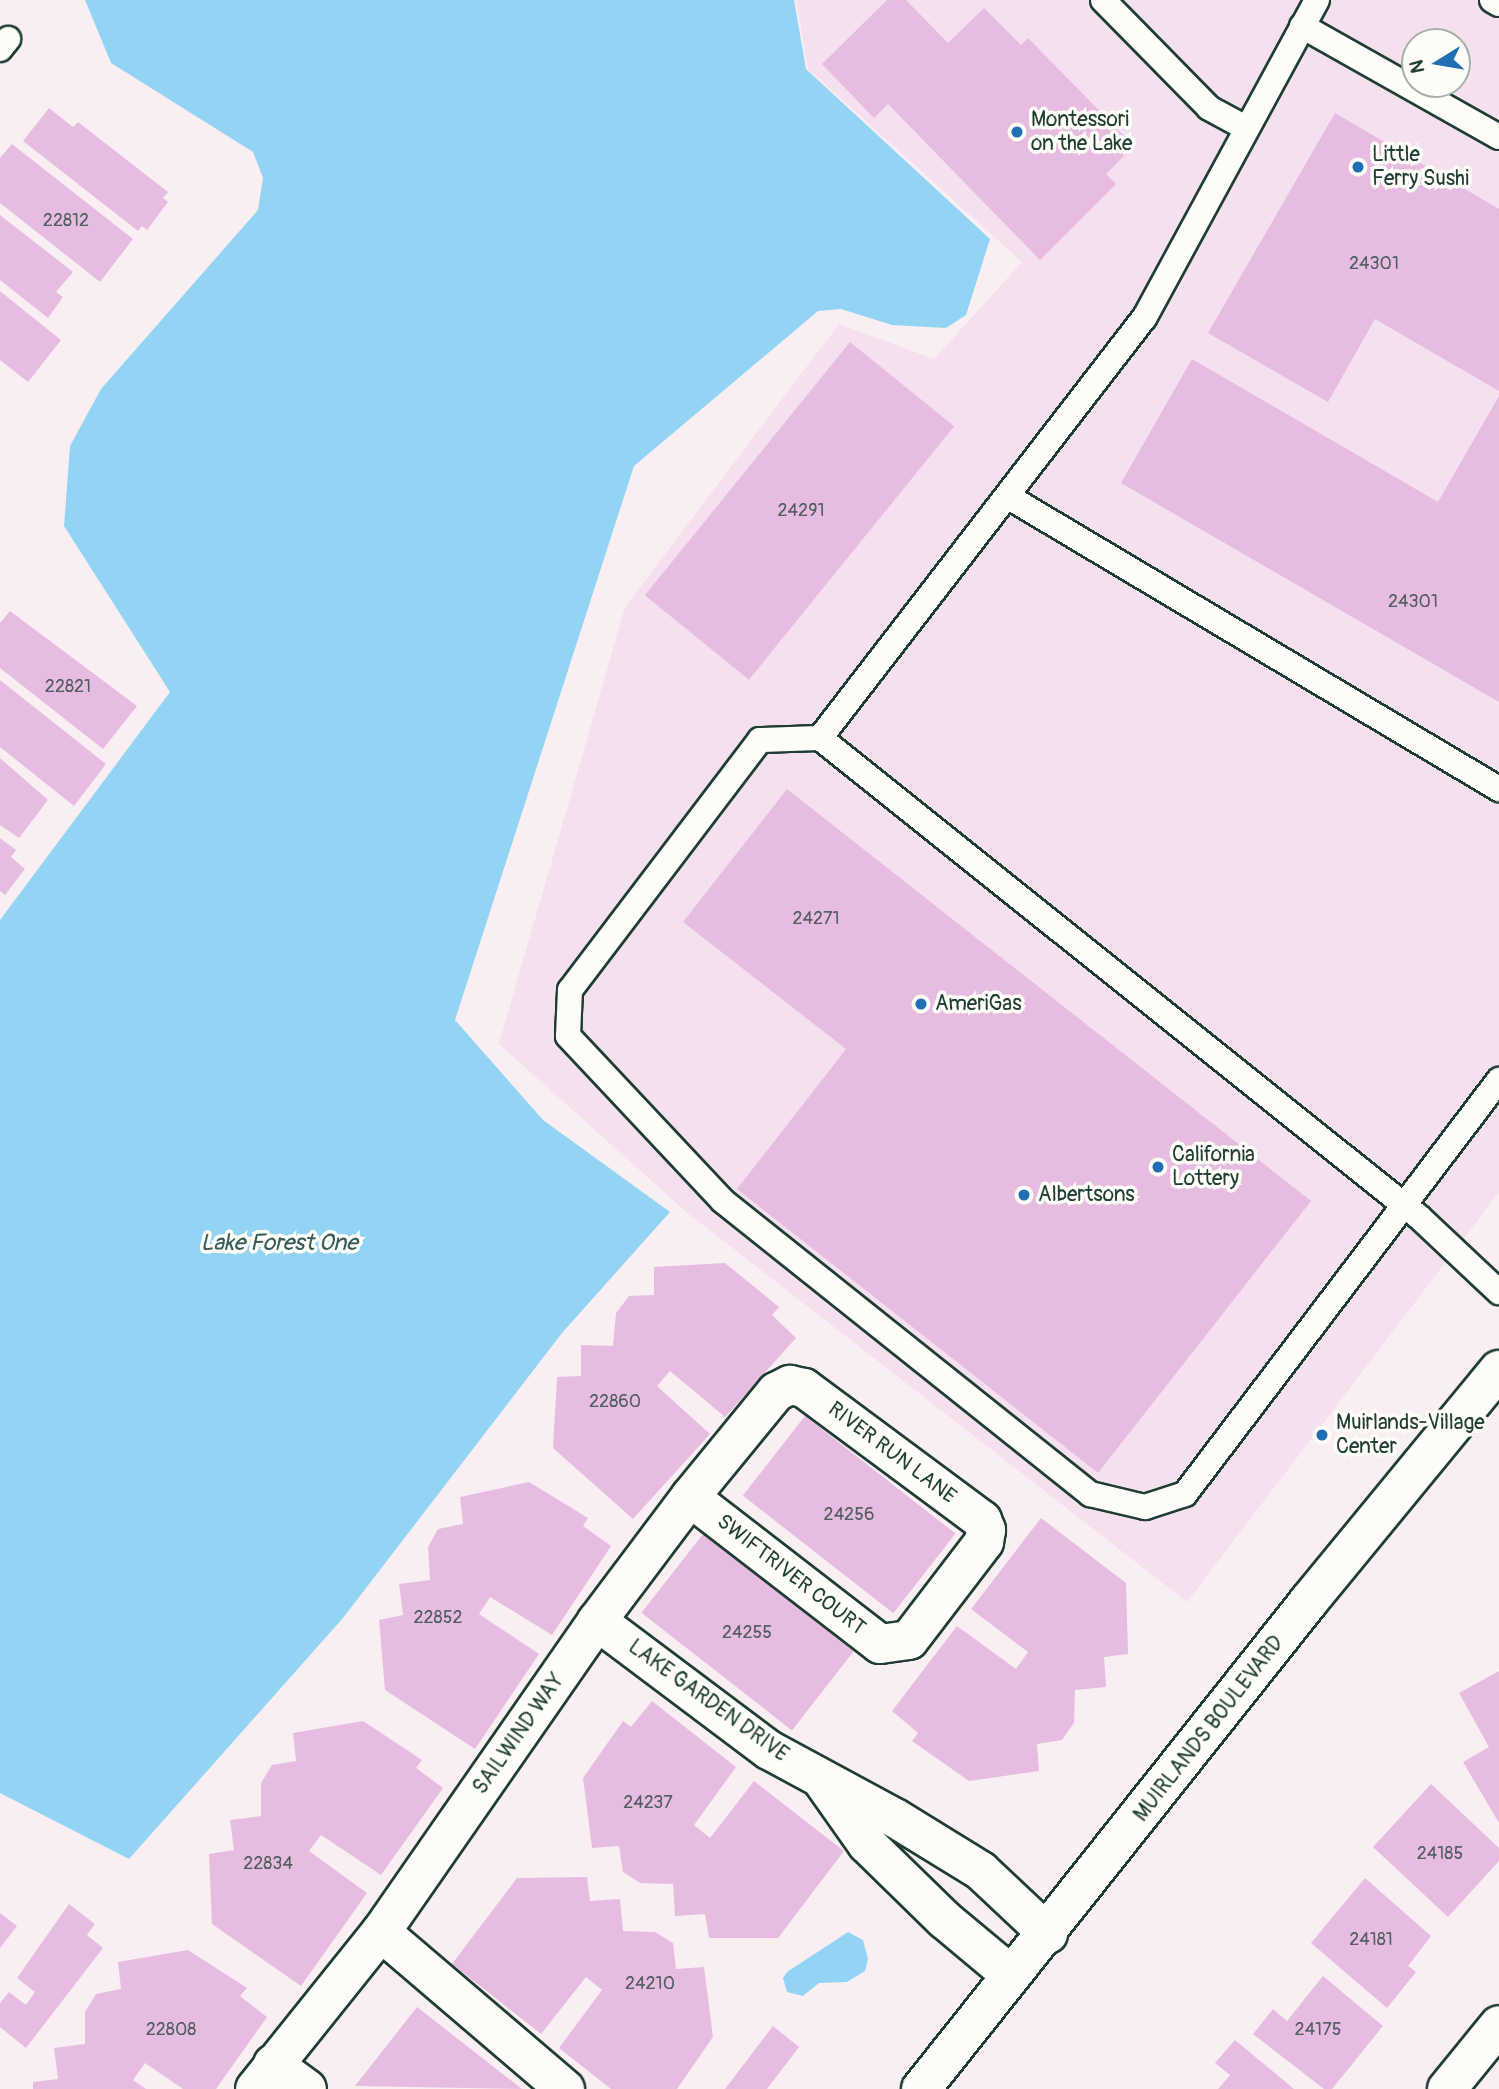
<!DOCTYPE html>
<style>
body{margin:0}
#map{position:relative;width:1499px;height:2089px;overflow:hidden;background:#f9eff3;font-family:Pangolin,sans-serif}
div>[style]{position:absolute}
.built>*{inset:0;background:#f4e0ee}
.water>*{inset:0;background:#93d4f5}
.building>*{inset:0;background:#e7bce1;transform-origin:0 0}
.roads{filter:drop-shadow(2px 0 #1f3d34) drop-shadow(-2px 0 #1f3d34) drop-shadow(0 2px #1f3d34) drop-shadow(0 -2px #1f3d34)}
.lane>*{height:24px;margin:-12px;padding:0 12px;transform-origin:12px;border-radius:12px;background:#fdfcf7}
.street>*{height:38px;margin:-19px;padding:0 19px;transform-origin:19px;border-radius:19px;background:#fdfcf7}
.secondary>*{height:38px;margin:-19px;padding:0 19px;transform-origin:19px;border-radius:19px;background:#fdfcf7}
.dots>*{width:19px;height:19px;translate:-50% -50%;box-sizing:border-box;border:4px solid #fdfcf7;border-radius:50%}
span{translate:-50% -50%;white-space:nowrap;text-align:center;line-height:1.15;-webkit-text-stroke:7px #fdfcf7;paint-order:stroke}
.number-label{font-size:18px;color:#515d5f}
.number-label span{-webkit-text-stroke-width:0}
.poi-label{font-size:21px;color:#1f3d34}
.left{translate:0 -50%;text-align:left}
.street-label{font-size:21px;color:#1f3d34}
.water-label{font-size:23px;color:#365b5b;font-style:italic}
.north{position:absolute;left:1401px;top:28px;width:70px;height:70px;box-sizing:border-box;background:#fdfcf7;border:2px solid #a4b0a9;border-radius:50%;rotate:259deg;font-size:19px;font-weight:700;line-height:28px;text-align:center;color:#1f3d34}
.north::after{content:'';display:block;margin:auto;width:24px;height:32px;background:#1f6fb2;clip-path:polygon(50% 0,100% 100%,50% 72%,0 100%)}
</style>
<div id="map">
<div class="built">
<i style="clip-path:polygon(evenodd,796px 0,1499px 0,1499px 1192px,1187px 1602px,685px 1211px,499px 1044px,625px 607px,839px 324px,934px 359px,1022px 262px,808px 69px,796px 0,1415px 42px,1457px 42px,1457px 84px,1415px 84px,1415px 42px)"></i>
</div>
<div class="water">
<i style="clip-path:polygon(85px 0,794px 0,806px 69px,990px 239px,966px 315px,946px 328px,892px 325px,841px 309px,818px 311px,634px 466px,455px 1020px,543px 1120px,670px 1212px,562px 1333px,343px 1618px,129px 1859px,0 1793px,0 920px,170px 692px,64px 526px,70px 446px,101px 389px,258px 210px,263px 178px,253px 152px,111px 63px)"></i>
<i style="clip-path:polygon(848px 1932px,863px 1940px,868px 1959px,865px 1971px,847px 1982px,819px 1983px,803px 1996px,787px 1992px,783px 1978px,787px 1972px)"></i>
</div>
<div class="building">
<i style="clip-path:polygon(887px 0,906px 0,948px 43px,984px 8px,1021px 45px,1028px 38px,1134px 146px,1106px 174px,1116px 184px,1040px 260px,888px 104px,874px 118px,822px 64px)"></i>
<i style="clip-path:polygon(49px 108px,73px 127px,78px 122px,168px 192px,163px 198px,168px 202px,147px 230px,142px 226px,138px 231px,23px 141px)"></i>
<i style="clip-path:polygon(1335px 113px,1499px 209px,1499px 391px,1375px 319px,1328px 402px,1208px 333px)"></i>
<i style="clip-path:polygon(12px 144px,133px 239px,100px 282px,0 203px,0 158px)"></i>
<i style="clip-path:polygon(0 215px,73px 272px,56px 292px,63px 297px,48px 318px,0 280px)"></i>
<i style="clip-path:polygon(0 291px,61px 340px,28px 382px,0 360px)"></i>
<i style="left:850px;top:342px;width:134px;height:326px;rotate:39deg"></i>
<i style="clip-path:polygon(1192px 359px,1438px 502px,1499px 396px,1499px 702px,1121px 483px)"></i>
<i style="clip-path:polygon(10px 611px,137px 706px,103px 749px,0 668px,0 623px)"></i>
<i style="clip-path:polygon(0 680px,106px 764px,74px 806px,0 747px)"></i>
<i style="clip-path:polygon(0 758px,48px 800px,19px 838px,0 825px)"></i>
<i style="clip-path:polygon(787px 789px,1311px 1201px,1098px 1473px,737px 1189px,846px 1049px,683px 922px)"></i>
<i style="clip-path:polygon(0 838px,16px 850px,11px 857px,25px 869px,5px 895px,0 891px)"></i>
<i style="clip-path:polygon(725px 1263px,779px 1307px,772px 1315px,796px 1338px,725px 1417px,670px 1371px,657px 1386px,710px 1434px,633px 1519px,553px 1448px,557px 1377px,581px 1376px,581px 1345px,613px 1346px,616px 1313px,629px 1296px,654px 1295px,654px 1267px)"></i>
<i style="left:805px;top:1416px;width:191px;height:101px;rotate:38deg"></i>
<i style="clip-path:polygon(529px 1482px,588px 1518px,583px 1526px,611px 1546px,552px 1635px,490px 1597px,479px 1614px,539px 1654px,475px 1749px,385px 1690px,379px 1620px,403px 1615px,399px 1584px,430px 1580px,428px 1547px,438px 1529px,463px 1524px,460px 1497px)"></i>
<i style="clip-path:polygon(1041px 1518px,1126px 1583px,1128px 1654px,1104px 1657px,1106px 1687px,1075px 1690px,1074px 1723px,1062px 1740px,1037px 1744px,1039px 1771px,969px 1781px,912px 1741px,918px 1733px,892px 1711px,957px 1626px,1016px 1669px,1028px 1652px,971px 1609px)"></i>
<i style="left:703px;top:1534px;width:191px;height:100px;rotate:38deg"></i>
<i style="clip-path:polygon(1499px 1671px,1499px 1823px,1463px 1762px,1489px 1747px,1459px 1693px)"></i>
<i style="clip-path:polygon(652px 1701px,736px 1767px,694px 1825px,710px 1838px,754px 1781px,844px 1851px,778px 1938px,709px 1938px,705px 1914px,675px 1916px,673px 1884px,640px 1883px,623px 1872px,619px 1846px,592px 1848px,583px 1778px,623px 1721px,631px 1727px)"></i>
<i style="clip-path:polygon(363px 1721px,422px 1760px,416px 1768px,443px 1788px,381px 1875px,321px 1835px,309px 1851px,367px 1893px,301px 1986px,212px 1924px,209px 1854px,234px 1850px,230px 1820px,261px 1816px,261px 1783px,272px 1765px,296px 1761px,293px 1733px)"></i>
<i style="clip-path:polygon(1431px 1784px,1499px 1848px,1499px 1861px,1448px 1917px,1373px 1847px)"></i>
<i style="clip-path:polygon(587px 1877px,590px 1901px,620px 1899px,623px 1931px,655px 1932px,673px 1943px,676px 1969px,704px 1967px,713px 2037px,677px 2089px,611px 2089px,559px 2048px,602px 1990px,586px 1977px,541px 2034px,452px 1964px,517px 1878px)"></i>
<i style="clip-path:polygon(1365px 1878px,1431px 1936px,1408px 1966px,1416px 1972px,1387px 2008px,1311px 1943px)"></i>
<i style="clip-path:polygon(69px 1904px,95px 1924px,87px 1935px,103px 1948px,26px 2048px,0 2027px,0 2003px,9px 1992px,26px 2005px,35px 1992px,17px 1978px)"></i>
<i style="clip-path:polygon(0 1913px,17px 1926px,0 1948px)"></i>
<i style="clip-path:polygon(188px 1950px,247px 1988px,240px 1996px,267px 2017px,216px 2089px,183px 2089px,145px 2063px,133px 2080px,146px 2089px,33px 2089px,33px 2082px,58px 2079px,54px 2048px,85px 2044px,85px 2012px,96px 1994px,121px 1989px,118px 1962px)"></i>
<i style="clip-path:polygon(1323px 1976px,1383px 2026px,1332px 2089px,1324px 2089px,1253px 2034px,1273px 2009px,1287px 2021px)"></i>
<i style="clip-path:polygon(417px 2007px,522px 2089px,355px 2086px)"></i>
<i style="clip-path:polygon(773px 2026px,799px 2047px,767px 2089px,725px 2089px)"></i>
<i style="clip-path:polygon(1235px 2040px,1294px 2089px,1218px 2089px,1230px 2075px,1215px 2063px)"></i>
</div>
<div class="roads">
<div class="lane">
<i style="left:1103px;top:0;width:151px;rotate:45.5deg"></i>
<i style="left:1209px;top:108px;width:42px;rotate:28.4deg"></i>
<i style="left:1317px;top:0;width:362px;rotate:118.5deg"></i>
<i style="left:1144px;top:318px;width:530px;rotate:127.65deg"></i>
<i style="left:820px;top:738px;width:767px;rotate:38.65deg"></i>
<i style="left:1419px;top:1217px;width:110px;rotate:43.2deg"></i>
<i style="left:1492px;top:0;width:8px;rotate:30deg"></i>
<i style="left:1302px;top:26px;width:226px;rotate:29.4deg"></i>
<i style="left:0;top:49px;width:13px;rotate:-51deg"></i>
<i style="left:1007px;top:496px;width:573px;rotate:30.78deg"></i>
<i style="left:820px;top:738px;width:60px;rotate:178.1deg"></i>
<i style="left:760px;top:740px;width:314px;rotate:127.2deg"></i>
<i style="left:570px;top:990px;width:46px;rotate:92.5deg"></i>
<i style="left:568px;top:1036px;width:226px;rotate:46.8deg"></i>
<i style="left:723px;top:1201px;width:470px;rotate:38.6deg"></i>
<i style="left:1090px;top:1494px;width:57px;rotate:13.3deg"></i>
<i style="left:1145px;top:1507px;width:42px;rotate:-18deg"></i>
<i style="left:1185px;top:1494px;width:520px;rotate:-52.82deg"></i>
</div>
<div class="street">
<i style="left:597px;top:1621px;width:215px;rotate:36.9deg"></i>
<i style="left:769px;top:1750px;width:143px;rotate:28.4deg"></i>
<i style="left:895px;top:1818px;width:101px;rotate:31.6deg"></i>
<i style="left:981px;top:1871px;width:92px;rotate:43.2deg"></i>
<i style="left:824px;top:1783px;width:75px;rotate:54.8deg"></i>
<i style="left:867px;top:1844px;width:109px;rotate:44.3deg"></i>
<i style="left:945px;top:1920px;width:86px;rotate:39.8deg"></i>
<i style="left:381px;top:1932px;width:242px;rotate:40.5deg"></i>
<i style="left:273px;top:2064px;width:42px;rotate:36.3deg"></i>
<i style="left:255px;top:2089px;width:201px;rotate:-51.3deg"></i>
<i style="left:381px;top:1932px;width:379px;rotate:-55.2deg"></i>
<i style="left:597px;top:1621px;width:155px;rotate:-53.1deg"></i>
<i style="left:690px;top:1497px;width:136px;rotate:-50.7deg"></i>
<i style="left:776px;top:1392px;width:16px;rotate:-27deg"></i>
<i style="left:790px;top:1385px;width:14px;rotate:12deg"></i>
<i style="left:804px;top:1388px;width:222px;rotate:36.6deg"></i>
<i style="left:982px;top:1520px;width:11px;rotate:68deg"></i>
<i style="left:986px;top:1530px;width:12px;rotate:99deg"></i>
<i style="left:984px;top:1542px;width:123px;rotate:127.4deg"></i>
<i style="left:909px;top:1640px;width:29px;rotate:172deg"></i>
<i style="left:880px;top:1644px;width:240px;rotate:-142.3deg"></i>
<i style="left:1447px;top:2089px;width:82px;rotate:-50.9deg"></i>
</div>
<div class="secondary">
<i style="left:921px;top:2089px;width:623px;rotate:-51.51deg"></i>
<i style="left:1309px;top:1601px;width:299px;rotate:-50.6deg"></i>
</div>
</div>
<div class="dots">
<i style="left:1017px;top:132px;background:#1f6fb2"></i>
<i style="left:1358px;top:167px;background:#1f6fb2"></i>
<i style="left:921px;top:1004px;background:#1f6fb2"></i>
<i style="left:1158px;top:1167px;background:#1f6fb2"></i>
<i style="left:1024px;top:1195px;background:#1f6fb2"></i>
<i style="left:1322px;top:1435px;background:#1f6fb2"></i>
</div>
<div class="number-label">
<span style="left:66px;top:221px">22812</span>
<span style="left:1374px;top:264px">24301</span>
<span style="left:801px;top:511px">24291</span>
<span style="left:1413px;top:602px">24301</span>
<span style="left:68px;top:687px">22821</span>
<span style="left:816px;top:919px">24271</span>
<span style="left:615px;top:1402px">22860</span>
<span style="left:849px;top:1515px">24256</span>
<span style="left:438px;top:1618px">22852</span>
<span style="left:747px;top:1633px">24255</span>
<span style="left:648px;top:1803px">24237</span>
<span style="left:1440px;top:1854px">24185</span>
<span style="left:268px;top:1864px">22834</span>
<span style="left:1371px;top:1940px">24181</span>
<span style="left:650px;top:1984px">24210</span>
<span style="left:171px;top:2030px">22808</span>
<span style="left:1318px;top:2030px">24175</span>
</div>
<div class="poi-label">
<span class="left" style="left:1031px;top:132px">Montessori<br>on the Lake</span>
<span class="left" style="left:1372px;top:167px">Little<br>Ferry Sushi</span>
<span class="left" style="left:935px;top:1004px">AmeriGas</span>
<span class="left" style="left:1172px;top:1167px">California<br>Lottery</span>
<span class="left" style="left:1038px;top:1195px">Albertsons</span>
<span class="left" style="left:1336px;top:1435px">Muirlands-Village<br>Center</span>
</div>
<div class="street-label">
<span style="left:892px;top:1453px;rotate:37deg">RIVER RUN LANE</span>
<span style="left:791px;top:1575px;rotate:38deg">SWIFTRIVER COURT</span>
<span style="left:708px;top:1701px;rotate:36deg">LAKE GARDEN DRIVE</span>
<span style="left:1209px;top:1729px;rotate:-52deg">MUIRLANDS BOULEVARD</span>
<span style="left:519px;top:1734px;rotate:-55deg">SAILWIND WAY</span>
</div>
<div class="water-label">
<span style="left:279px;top:1243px">Lake Forest One</span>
</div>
<div class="north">N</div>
</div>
